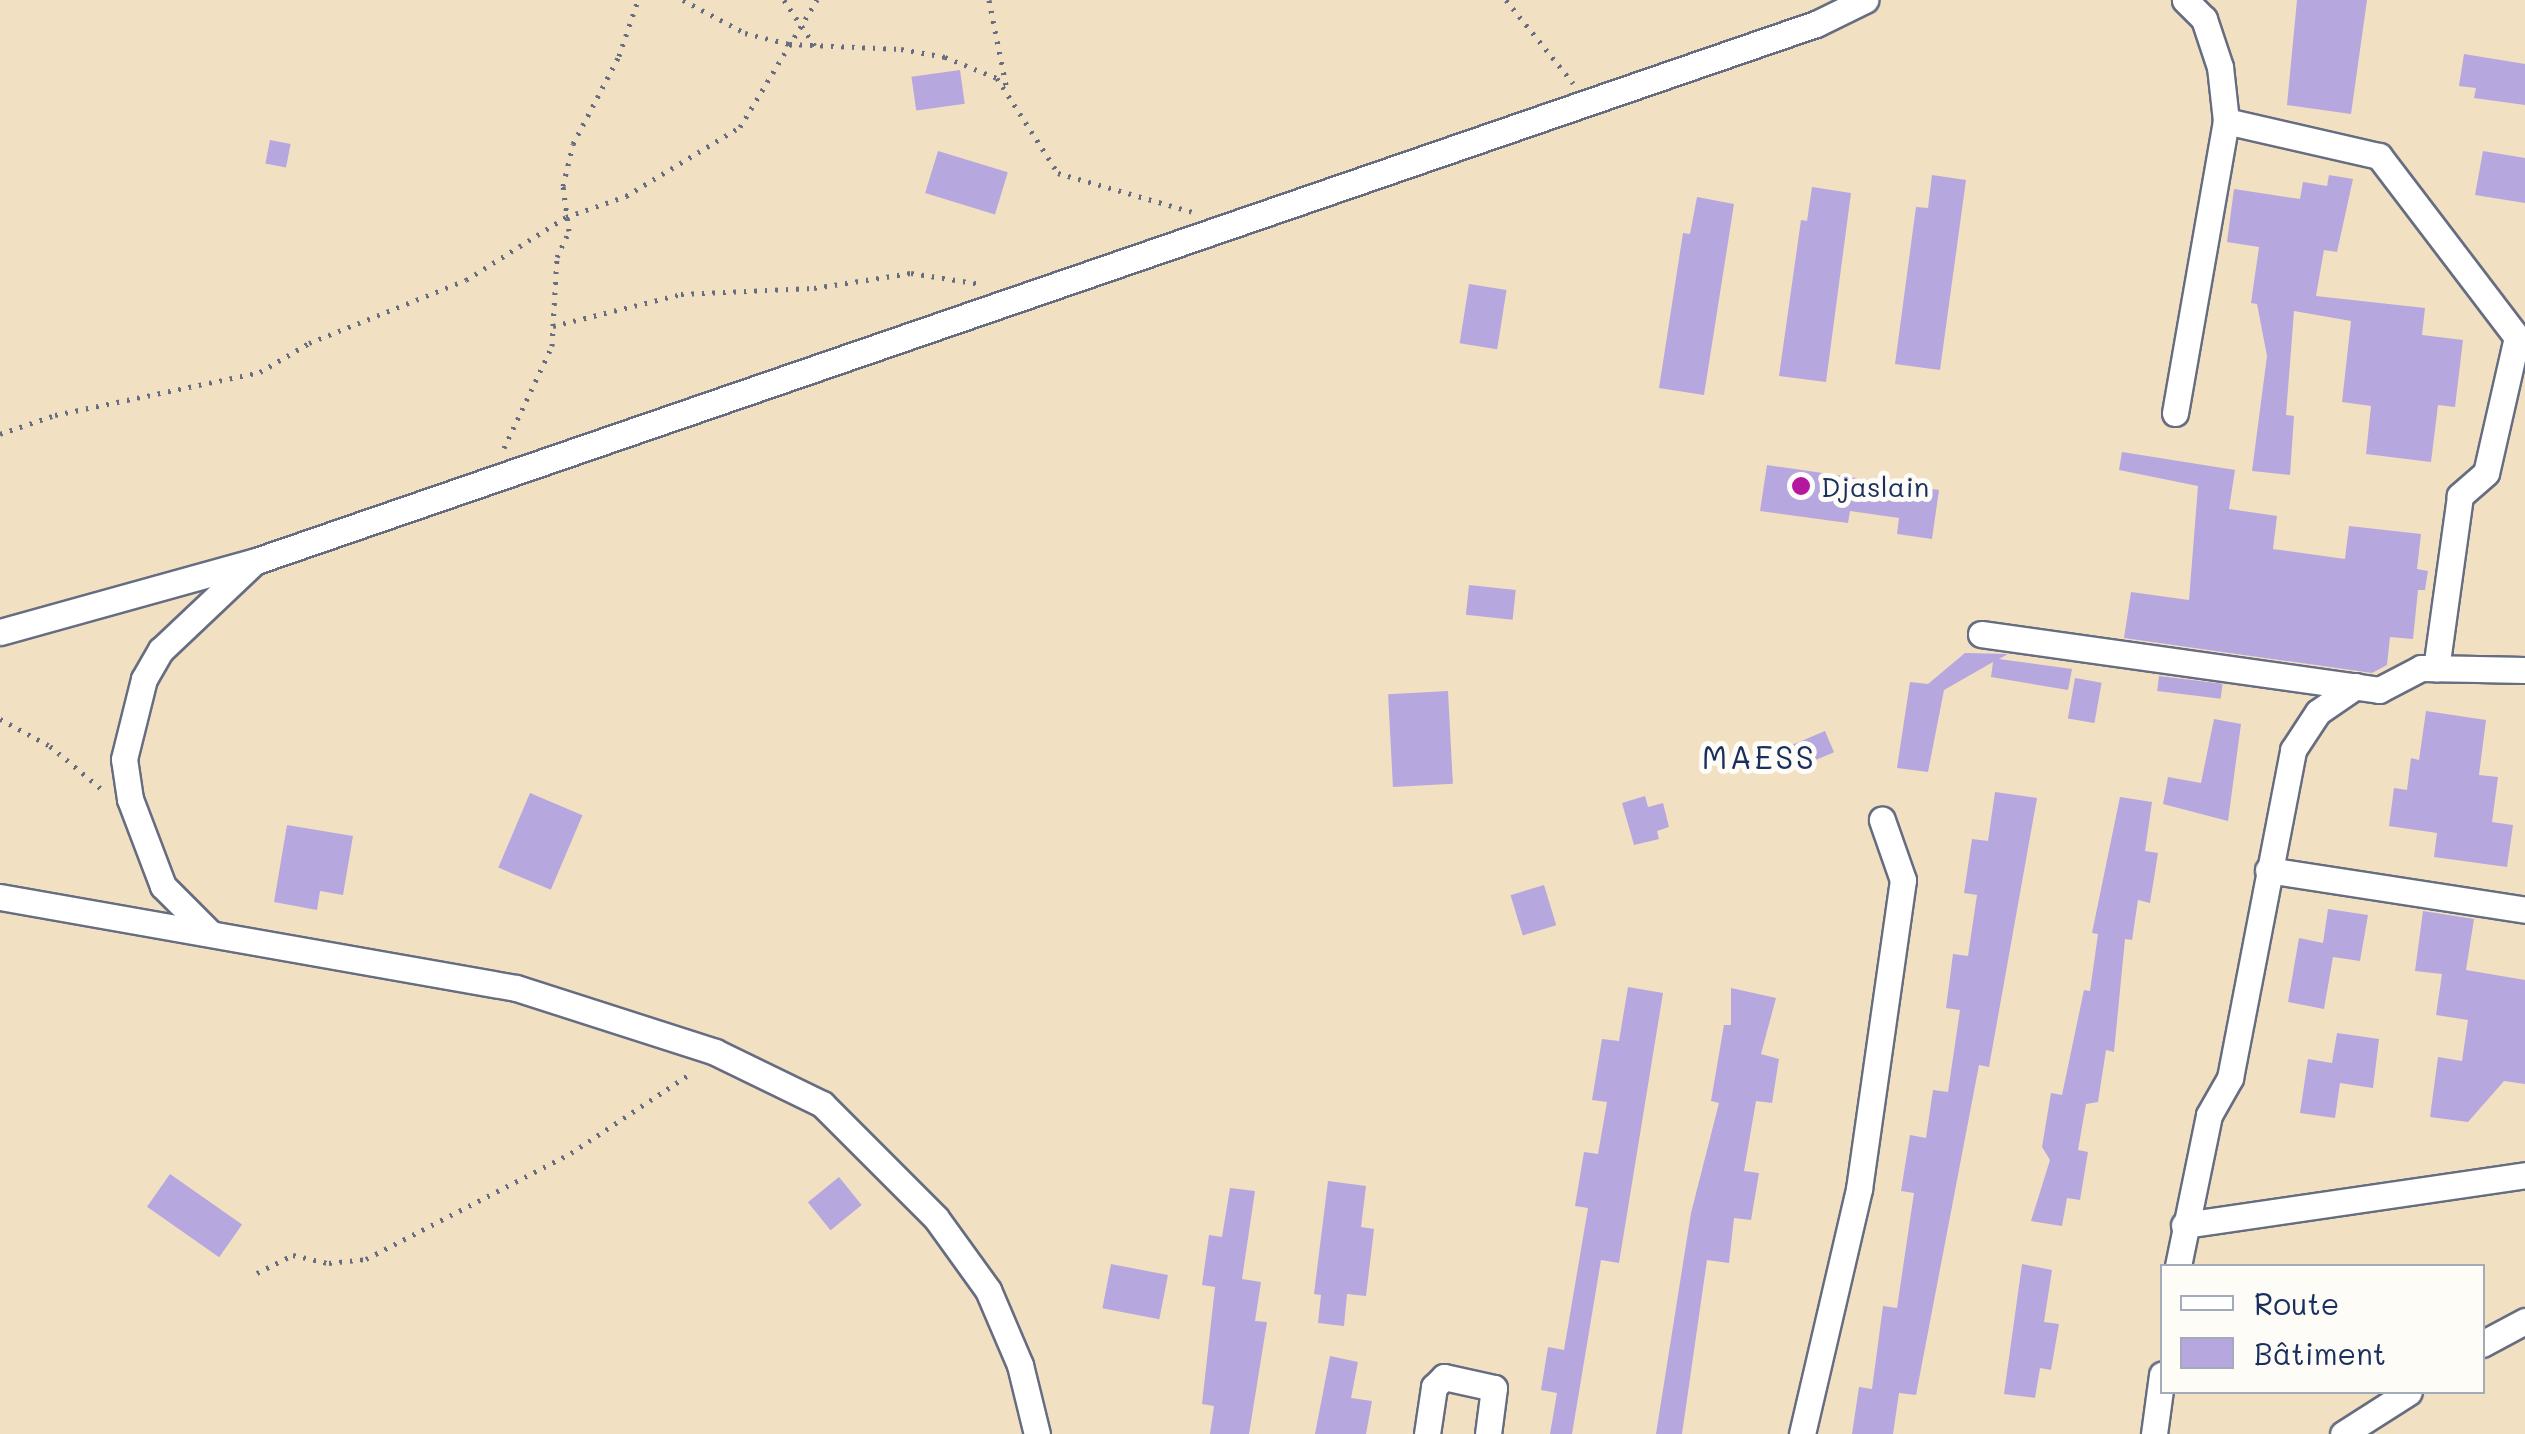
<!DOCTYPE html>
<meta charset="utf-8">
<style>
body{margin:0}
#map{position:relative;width:2525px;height:1434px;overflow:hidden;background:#f2e0c3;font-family:Mali,sans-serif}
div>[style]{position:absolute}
.building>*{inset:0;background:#b6a7df;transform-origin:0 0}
.path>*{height:5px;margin-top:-2.5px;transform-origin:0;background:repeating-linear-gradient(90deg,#666d81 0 2.5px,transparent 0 10.5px)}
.roads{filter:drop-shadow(2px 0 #666d81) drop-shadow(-2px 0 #666d81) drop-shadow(0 2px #666d81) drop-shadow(0 -2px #666d81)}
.minor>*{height:25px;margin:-12.5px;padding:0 12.5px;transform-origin:12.5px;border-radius:12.5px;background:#fff}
.dots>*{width:28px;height:28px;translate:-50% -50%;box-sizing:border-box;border:5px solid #fdfcf7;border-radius:50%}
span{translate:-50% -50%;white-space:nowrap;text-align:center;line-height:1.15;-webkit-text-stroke:10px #fdfcf7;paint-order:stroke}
.poi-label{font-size:28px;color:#1b2f5e}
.left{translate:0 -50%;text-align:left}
.quarter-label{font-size:32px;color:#1b2f5e;letter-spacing:2.5px}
.legend{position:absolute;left:2160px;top:1264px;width:325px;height:130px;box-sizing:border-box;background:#fdfcf7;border:2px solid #a3aaba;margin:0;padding:12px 18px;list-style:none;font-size:30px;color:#1b2f5e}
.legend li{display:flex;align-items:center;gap:20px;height:50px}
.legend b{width:50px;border:2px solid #a3aaba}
</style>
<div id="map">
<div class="building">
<i style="clip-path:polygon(2297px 0,2367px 0,2351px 114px,2287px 105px)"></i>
<i style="clip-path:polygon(2464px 54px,2525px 64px,2525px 105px,2474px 98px,2476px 88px,2459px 86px)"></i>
<i style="left:960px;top:70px;width:34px;height:49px;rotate:82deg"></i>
<i style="left:270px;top:140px;width:21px;height:24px;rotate:11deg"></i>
<i style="left:938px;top:151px;width:73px;height:44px;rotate:17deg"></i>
<i style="clip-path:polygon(2483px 151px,2525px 158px,2525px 203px,2475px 195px)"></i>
<i style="clip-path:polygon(1932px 175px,1966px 180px,1940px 370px,1895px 364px,1916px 207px,1928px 208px)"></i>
<i style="clip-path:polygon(2329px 175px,2353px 179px,2337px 252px,2324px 250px,2316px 296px,2425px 308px,2422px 335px,2463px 340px,2455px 407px,2438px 405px,2431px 462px,2366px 454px,2371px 406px,2342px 402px,2351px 321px,2294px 311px,2286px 415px,2294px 416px,2290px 475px,2252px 471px,2267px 356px,2257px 304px,2251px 303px,2259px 247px,2227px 242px,2234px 189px,2300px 199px,2303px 182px,2327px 186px)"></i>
<i style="clip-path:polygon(1812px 187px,1851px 193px,1826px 382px,1779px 376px,1801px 220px,1807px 221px)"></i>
<i style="clip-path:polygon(1697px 197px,1734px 204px,1704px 395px,1659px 388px,1683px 233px,1690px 234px)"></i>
<i style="left:1469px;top:284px;width:38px;height:60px;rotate:9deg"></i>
<i style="clip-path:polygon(2122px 452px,2235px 470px,2229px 509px,2277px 516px,2273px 549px,2345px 559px,2349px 526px,2421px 534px,2417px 569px,2428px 571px,2425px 590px,2418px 590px,2413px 639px,2390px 637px,2387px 665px,2372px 673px,2124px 638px,2131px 592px,2189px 600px,2198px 486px,2119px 470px)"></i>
<i style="clip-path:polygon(1767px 465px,1939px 490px,1932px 539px,1897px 534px,1899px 518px,1850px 511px,1848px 523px,1760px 511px)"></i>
<i style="left:1469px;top:585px;width:47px;height:30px;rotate:6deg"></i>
<i style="clip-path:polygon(1965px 653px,2008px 654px,1999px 659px,2072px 669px,2068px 690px,1991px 677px,1993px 662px,1944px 690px,1928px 772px,1897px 768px,1910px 682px,1928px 684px)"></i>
<i style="left:2159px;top:676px;width:64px;height:15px;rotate:7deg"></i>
<i style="left:2075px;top:678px;width:27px;height:41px;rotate:10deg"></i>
<i style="left:1448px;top:691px;width:93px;height:60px;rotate:87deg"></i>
<i style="clip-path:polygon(2426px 711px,2486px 720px,2479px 775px,2498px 777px,2492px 822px,2513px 825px,2507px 867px,2434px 857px,2437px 833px,2389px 826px,2394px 788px,2407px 790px,2411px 758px,2419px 760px)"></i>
<i style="clip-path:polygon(2214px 719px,2241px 724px,2228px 821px,2163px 804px,2168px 777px,2201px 783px)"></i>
<i style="left:1825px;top:731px;width:23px;height:43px;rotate:67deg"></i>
<i style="clip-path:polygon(1995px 792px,2037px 798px,1989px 1067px,1979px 1065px,1916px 1395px,1899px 1393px,1893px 1434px,1852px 1434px,1859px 1387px,1872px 1389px,1883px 1306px,1897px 1308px,1914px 1193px,1901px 1191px,1910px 1135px,1926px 1138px,1933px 1090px,1948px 1092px,1960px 1010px,1946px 1008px,1953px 954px,1968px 956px,1977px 895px,1964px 893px,1972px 839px,1988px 841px)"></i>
<i style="left:530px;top:793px;width:57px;height:81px;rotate:23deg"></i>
<i style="clip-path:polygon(1645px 796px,1648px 807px,1663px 803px,1669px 827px,1657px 831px,1659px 839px,1634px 845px,1622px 803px)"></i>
<i style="clip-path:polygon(2120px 797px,2152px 802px,2145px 851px,2158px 853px,2150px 903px,2138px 900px,2132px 940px,2125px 939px,2114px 1052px,2106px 1050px,2098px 1102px,2086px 1104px,2078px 1150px,2088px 1152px,2080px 1200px,2067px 1198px,2062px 1226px,2031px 1221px,2050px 1160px,2042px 1147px,2051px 1093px,2062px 1095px,2084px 990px,2090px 991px,2098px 934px,2092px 933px)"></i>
<i style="clip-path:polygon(287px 825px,353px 836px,343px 895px,320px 891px,317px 910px,274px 902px)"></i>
<i style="left:1544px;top:885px;width:42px;height:35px;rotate:73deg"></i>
<i style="clip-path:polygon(2328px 909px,2368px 915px,2360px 961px,2333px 957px,2324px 1009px,2288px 1002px,2299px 938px,2323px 943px)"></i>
<i style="clip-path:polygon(2423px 911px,2474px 919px,2466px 970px,2525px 980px,2525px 1084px,2504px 1081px,2468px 1122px,2430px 1117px,2438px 1057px,2462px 1061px,2468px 1020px,2436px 1015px,2442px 974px,2415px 971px)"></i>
<i style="clip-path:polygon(1628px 987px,1663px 993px,1619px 1263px,1601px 1260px,1572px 1434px,1550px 1434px,1557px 1393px,1541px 1390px,1548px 1347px,1564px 1350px,1588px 1208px,1575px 1206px,1584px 1152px,1598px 1154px,1607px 1102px,1592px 1100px,1602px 1039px,1619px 1041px)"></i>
<i style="clip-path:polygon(1731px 988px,1776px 998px,1761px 1054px,1779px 1059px,1772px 1103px,1756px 1101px,1744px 1171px,1759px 1173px,1751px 1220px,1734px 1218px,1729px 1263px,1707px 1260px,1682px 1434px,1656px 1434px,1691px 1213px,1719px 1103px,1711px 1101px,1724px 1025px,1731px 1025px)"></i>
<i style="clip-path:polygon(2337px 1033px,2379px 1039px,2373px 1088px,2340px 1083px,2335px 1118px,2300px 1113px,2308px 1059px,2332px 1063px)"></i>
<i style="left:170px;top:1174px;width:88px;height:40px;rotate:35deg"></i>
<i style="left:839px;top:1177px;width:36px;height:40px;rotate:51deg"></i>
<i style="clip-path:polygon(1328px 1181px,1366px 1186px,1361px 1227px,1374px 1229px,1366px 1296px,1347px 1294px,1344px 1326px,1318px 1323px,1321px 1295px,1314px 1294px)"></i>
<i style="clip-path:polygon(1230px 1188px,1255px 1191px,1242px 1279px,1261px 1282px,1255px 1321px,1267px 1322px,1249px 1434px,1210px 1434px,1214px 1406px,1202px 1404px,1215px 1287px,1202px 1285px,1209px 1235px,1222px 1237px)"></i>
<i style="left:1111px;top:1264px;width:58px;height:45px;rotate:11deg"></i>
<i style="clip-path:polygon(2022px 1264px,2052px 1270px,2044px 1322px,2059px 1324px,2051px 1370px,2040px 1368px,2035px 1398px,2004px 1394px)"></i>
<i style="clip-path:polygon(1330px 1356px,1358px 1362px,1351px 1398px,1372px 1401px,1366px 1434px,1315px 1434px)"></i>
</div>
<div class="path">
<i style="left:683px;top:0;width:70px;rotate:28deg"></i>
<i style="left:745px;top:33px;width:45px;rotate:14deg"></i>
<i style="left:789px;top:44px;width:112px;rotate:2.6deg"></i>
<i style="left:901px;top:49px;width:45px;rotate:10.3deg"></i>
<i style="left:945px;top:57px;width:56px;rotate:22deg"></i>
<i style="left:997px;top:78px;width:113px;rotate:57.3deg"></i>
<i style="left:1058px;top:173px;width:141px;rotate:16.1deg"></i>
<i style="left:784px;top:0;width:55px;rotate:56deg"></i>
<i style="left:989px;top:0;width:87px;rotate:78.7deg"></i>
<i style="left:1506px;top:0;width:107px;rotate:51.1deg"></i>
<i style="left:553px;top:326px;width:69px;rotate:-86.7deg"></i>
<i style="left:557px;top:257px;width:29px;rotate:-65deg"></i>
<i style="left:569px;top:231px;width:45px;rotate:-97.6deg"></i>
<i style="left:563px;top:186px;width:43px;rotate:-76.6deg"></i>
<i style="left:573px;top:144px;width:99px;rotate:-62.4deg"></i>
<i style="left:619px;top:56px;width:59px;rotate:-71.3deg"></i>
<i style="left:0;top:434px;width:58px;rotate:-19.1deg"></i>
<i style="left:55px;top:415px;width:209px;rotate:-11.8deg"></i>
<i style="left:260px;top:372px;width:57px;rotate:-30.6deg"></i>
<i style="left:309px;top:343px;width:169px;rotate:-21.9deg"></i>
<i style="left:466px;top:280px;width:118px;rotate:-32.2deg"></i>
<i style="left:566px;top:217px;width:64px;rotate:-19.3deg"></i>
<i style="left:626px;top:196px;width:133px;rotate:-31.2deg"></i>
<i style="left:740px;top:127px;width:149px;rotate:-58.8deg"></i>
<i style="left:504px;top:448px;width:113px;rotate:-64.8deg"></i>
<i style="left:552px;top:346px;width:20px;rotate:-87deg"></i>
<i style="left:553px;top:326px;width:132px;rotate:-14deg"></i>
<i style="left:681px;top:294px;width:133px;rotate:-2.6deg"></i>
<i style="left:814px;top:288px;width:98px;rotate:-8.8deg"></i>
<i style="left:911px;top:273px;width:71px;rotate:8.9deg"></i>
<i style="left:0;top:719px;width:57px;rotate:28.4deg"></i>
<i style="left:50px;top:746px;width:70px;rotate:39.8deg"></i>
<i style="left:257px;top:1273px;width:40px;rotate:-26.6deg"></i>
<i style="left:293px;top:1255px;width:37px;rotate:13deg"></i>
<i style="left:329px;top:1263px;width:37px;rotate:-6deg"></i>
<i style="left:366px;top:1259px;width:231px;rotate:-27.3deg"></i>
<i style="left:571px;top:1153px;width:146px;rotate:-33.6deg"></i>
</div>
<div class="roads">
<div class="minor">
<i style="left:2226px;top:121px;width:157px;rotate:12.9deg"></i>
<i style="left:2379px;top:156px;width:228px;rotate:52.7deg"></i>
<i style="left:2517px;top:337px;width:139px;rotate:102.8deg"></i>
<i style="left:2486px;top:473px;width:35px;rotate:139deg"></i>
<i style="left:2460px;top:496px;width:174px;rotate:97.9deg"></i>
<i style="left:2175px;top:413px;width:296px;rotate:-80.1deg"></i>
<i style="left:2226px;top:121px;width:54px;rotate:-96.3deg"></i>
<i style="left:2220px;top:67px;width:51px;rotate:-108.4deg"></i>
<i style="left:2204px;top:19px;width:27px;rotate:-135deg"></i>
<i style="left:0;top:632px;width:266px;rotate:-15.5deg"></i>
<i style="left:256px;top:561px;width:1650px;rotate:-19deg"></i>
<i style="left:1816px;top:24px;width:55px;rotate:-26.1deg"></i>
<i style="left:1981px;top:634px;width:402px;rotate:8deg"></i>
<i style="left:2379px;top:690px;width:47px;rotate:-27.6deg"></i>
<i style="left:2421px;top:668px;width:104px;rotate:1.1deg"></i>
<i style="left:2268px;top:870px;width:260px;rotate:8.8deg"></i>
<i style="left:0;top:897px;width:524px;rotate:10deg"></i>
<i style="left:516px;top:988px;width:209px;rotate:17.8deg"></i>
<i style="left:715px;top:1052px;width:119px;rotate:25.9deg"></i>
<i style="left:822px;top:1104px;width:161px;rotate:45deg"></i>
<i style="left:936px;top:1218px;width:89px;rotate:54.2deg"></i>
<i style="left:988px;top:1290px;width:82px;rotate:66.9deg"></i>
<i style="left:1020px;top:1365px;width:71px;rotate:76.2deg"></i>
<i style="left:209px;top:932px;width:65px;rotate:-135deg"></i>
<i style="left:163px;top:886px;width:93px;rotate:-110.8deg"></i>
<i style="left:130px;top:799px;width:40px;rotate:-98.5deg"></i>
<i style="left:124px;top:759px;width:82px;rotate:-76deg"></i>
<i style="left:144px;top:679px;width:34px;rotate:-60deg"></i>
<i style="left:161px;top:650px;width:125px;rotate:-43.4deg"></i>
<i style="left:2184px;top:1225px;width:345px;rotate:-8.3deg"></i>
<i style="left:2178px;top:1266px;width:154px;rotate:-78.4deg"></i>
<i style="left:2209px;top:1115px;width:43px;rotate:-60.4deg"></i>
<i style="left:2230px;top:1078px;width:334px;rotate:-79.1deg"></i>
<i style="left:2293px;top:750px;width:45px;rotate:-56.7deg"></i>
<i style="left:2318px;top:712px;width:46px;rotate:-34.4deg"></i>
<i style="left:2482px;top:1344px;width:49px;rotate:-28.1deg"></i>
<i style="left:1427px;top:1434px;width:48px;rotate:-81.5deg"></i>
<i style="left:1434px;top:1387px;width:14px;rotate:-45deg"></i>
<i style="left:1444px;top:1377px;width:51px;rotate:12.4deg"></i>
<i style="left:1494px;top:1388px;width:46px;rotate:97.4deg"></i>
<i style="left:1802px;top:1434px;width:252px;rotate:-76.9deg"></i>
<i style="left:1859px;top:1189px;width:312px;rotate:-81.9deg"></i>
<i style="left:1903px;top:880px;width:64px;rotate:-109.3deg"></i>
<i style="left:2154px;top:1434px;width:60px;rotate:-82.3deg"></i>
<i style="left:2343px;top:1434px;width:78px;rotate:-32.5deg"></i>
</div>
</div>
<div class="dots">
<i style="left:1801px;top:486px;background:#b5179e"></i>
</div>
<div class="poi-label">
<span class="left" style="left:1821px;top:486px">Djaslain</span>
</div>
<div class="quarter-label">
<span style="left:1759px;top:756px">MAESS</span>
</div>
<ul class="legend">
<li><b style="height:12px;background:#fff"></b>Route</li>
<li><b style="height:28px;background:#b6a7df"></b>Bâtiment</li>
</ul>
</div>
